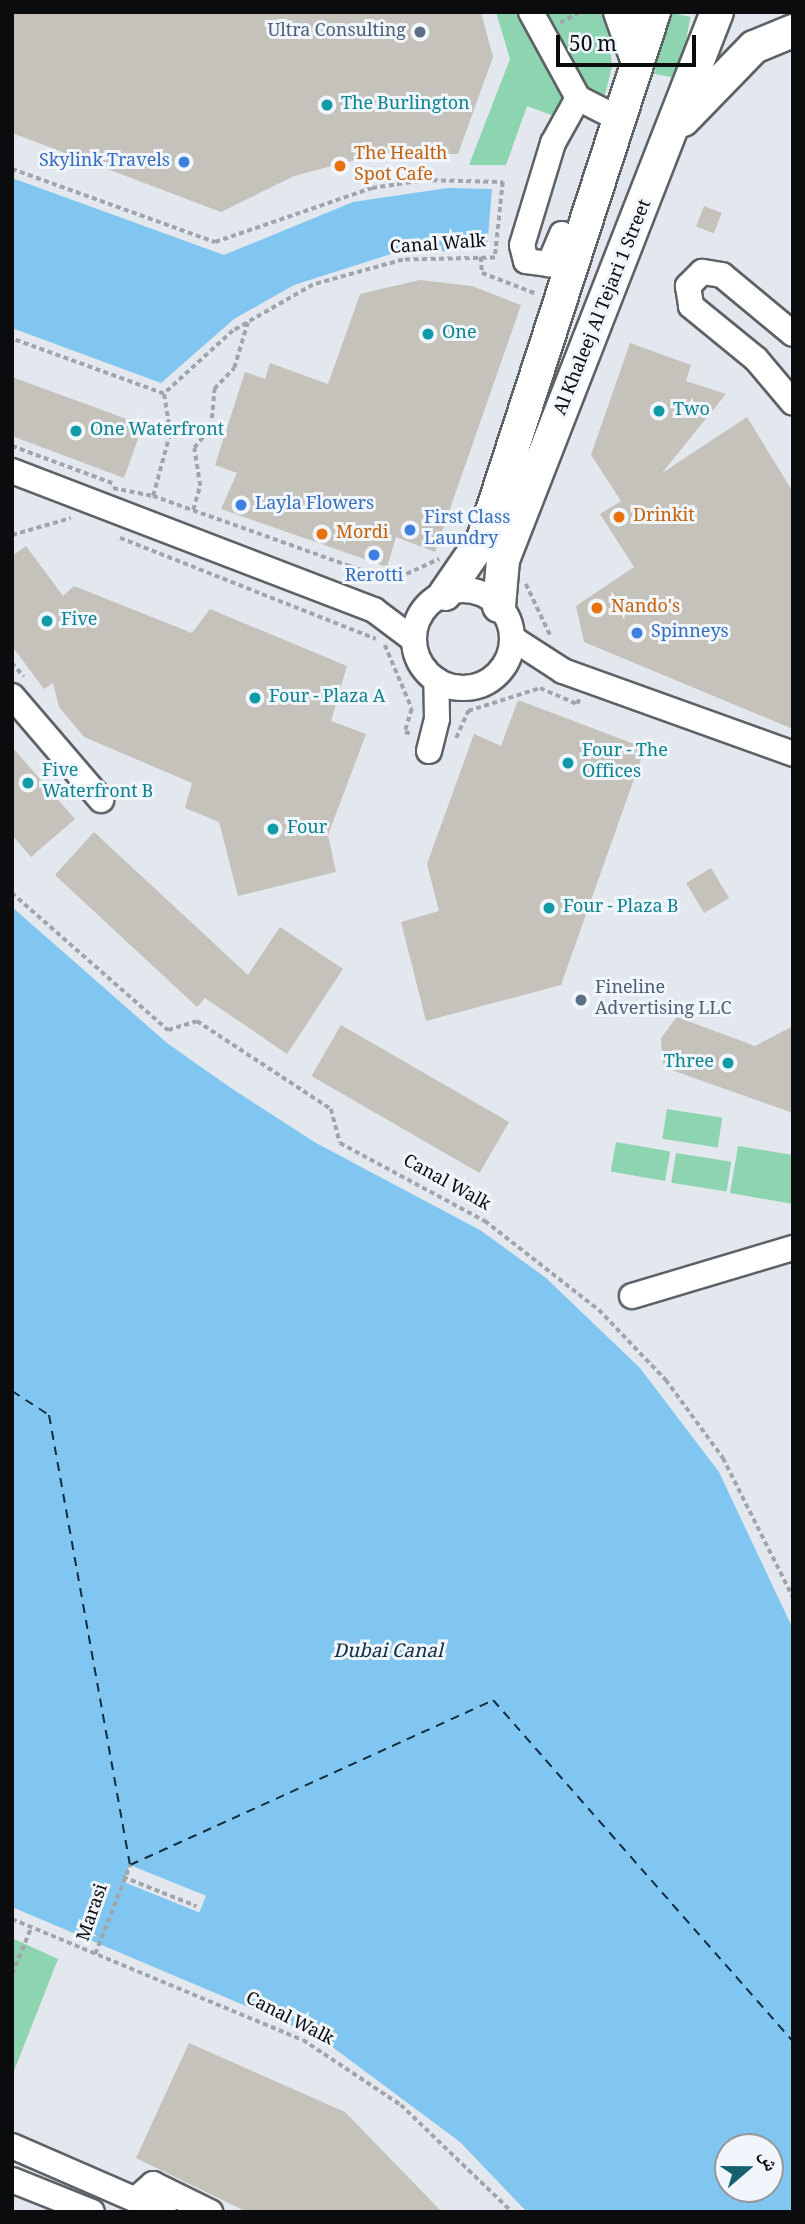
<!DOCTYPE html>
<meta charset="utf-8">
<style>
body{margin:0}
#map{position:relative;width:805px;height:2224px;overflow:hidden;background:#e2e8ee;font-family:Georgia,"Noto Naskh Arabic",serif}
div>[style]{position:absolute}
.green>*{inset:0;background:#8dd4b0;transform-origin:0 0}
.water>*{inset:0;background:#81c6f0}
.pier>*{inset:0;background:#e2e8ee;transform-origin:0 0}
.ferry>*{height:2px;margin-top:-1px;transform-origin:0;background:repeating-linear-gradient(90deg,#0f2e40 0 9px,transparent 0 16px)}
.building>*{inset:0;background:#c5c1bb;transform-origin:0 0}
.path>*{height:3.5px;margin-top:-1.75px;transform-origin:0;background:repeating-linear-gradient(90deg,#a0a5aa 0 5px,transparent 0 8.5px)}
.roads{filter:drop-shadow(2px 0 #5d6266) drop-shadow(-2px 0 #5d6266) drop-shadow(0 2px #5d6266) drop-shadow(0 -2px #5d6266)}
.minor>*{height:24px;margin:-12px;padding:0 12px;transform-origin:12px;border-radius:12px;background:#fff}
.minor>.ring{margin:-12px;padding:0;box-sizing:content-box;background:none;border:24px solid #fff;border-radius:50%}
.major>*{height:32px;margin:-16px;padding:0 16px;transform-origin:16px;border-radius:16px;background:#fff}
.dots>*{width:19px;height:19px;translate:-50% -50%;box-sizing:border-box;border:4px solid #f0f6fb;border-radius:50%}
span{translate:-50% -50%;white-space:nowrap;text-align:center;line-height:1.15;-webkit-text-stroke:6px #f0f6fb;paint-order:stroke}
.service-label{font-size:18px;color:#4e5e75}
.right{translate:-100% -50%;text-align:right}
.left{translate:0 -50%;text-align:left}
.culture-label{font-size:18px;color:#0d838f}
.food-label{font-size:18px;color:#c56008}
.shop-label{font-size:18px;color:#366cbe}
.street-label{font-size:18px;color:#0a0c0e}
.water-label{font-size:19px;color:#0f2e40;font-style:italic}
.frame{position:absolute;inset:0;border:14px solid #0a0c0e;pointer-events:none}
.north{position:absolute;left:714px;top:2133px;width:70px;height:70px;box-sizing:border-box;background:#f0f6fb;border:2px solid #94989c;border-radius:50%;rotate:70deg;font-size:19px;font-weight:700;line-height:28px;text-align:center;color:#0a0c0e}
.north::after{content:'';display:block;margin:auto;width:24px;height:32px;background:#15616e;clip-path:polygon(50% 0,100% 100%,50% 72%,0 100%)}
.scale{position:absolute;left:556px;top:35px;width:140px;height:32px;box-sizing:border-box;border:4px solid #0a0c0e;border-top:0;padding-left:9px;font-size:21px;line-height:24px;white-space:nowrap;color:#0a0c0e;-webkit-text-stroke:5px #f0f6fb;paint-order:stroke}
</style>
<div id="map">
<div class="green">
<i style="clip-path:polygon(496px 12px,607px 12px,612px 66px,605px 95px,573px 123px,527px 106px,506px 165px,469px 165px,510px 59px)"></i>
<i style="left:666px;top:12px;width:25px;height:63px;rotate:11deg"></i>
<i style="left:667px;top:1109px;width:56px;height:30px;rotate:9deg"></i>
<i style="left:616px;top:1142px;width:55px;height:30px;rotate:10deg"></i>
<i style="clip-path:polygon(738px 1146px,793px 1155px,793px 1204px,730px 1193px)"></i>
<i style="left:676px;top:1153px;width:56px;height:30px;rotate:9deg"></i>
<i style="clip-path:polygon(12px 1938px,58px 1959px,12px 2076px)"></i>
</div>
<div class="water">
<i style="clip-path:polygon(12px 178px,224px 255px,353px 202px,448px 188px,492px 189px,487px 249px,391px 254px,294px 285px,234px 319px,161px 383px,12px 328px)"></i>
<i style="clip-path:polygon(evenodd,12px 907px,167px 1043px,231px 1088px,316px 1143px,480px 1230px,546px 1278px,640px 1368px,719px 1472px,793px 1629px,793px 2212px,527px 2212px,460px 2142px,319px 2037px,12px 1907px,12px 907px,728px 2147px,770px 2147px,770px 2189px,728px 2189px,728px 2147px)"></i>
</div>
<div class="pier">
<i style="left:130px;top:1865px;width:82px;height:18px;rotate:22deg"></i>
</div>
<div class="ferry">
<i style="left:12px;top:1391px;width:44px;rotate:33deg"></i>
<i style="left:49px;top:1415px;width:457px;rotate:79.8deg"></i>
<i style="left:130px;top:1865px;width:399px;rotate:-24.4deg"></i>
<i style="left:493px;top:1700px;width:455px;rotate:48.7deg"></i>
</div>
<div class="building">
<i style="clip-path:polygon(12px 12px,481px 12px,493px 57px,458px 154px,382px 153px,294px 176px,221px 212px,12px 133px)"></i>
<i style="left:704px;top:206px;width:19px;height:22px;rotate:21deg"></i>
<i style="clip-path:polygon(420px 280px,472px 286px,521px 305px,435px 552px,396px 537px,387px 567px,221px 509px,237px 473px,215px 465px,245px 372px,265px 379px,270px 363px,328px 384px,360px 294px)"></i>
<i style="clip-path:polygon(630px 343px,691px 365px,686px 381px,726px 394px,662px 473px,747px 417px,793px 492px,793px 729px,584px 642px,576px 606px,634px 567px,600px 514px,621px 501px,591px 455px)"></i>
<i style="clip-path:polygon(12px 377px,143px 425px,124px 478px,12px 436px)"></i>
<i style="clip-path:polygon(26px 546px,63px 596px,74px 586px,192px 633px,210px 609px,347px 666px,331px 721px,366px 734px,328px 835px,336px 872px,238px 896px,219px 822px,185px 808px,192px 783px,84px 737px,59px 707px,53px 683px,44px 689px,12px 646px,12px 556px)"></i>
<i style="clip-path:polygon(518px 700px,645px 748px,561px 985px,426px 1021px,401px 922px,439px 911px,427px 864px,474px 734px,501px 746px)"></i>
<i style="clip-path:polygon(12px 747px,75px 819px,31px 857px,12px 835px)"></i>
<i style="clip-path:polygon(94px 832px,248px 975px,280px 927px,343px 969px,287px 1054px,205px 998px,197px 1007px,55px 875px)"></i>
<i style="left:711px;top:868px;width:35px;height:29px;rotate:59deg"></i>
<i style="clip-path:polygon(677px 1017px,755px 1046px,793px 1026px,793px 1113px,663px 1067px,661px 1038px)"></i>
<i style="left:341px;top:1025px;width:194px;height:59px;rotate:30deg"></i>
<i style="clip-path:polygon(189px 2043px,345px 2112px,442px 2212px,247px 2212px,136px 2158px)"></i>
</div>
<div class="path">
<i style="left:560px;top:23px;width:23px;rotate:-29deg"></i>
<i style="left:12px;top:169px;width:216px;rotate:19.8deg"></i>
<i style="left:215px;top:242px;width:166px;rotate:-19deg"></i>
<i style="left:372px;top:188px;width:53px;rotate:-8.7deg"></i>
<i style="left:424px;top:180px;width:79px;rotate:1.5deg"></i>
<i style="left:503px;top:182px;width:76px;rotate:96deg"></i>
<i style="left:495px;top:258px;width:92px;rotate:178.8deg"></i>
<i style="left:403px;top:260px;width:93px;rotate:164.5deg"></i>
<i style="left:313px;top:285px;width:92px;rotate:150.1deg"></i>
<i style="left:233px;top:331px;width:93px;rotate:137.6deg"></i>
<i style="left:164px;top:394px;width:162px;rotate:-160.1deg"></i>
<i style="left:481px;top:257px;width:16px;rotate:86deg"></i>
<i style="left:482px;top:273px;width:59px;rotate:20.9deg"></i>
<i style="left:12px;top:446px;width:110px;rotate:20.3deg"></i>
<i style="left:113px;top:488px;width:41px;rotate:11.3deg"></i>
<i style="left:153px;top:496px;width:65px;rotate:-74.9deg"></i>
<i style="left:170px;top:433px;width:39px;rotate:-99deg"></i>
<i style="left:153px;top:496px;width:209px;rotate:19.6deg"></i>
<i style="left:350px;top:566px;width:13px;rotate:108deg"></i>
<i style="left:193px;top:510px;width:25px;rotate:-74deg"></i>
<i style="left:200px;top:486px;width:38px;rotate:-99deg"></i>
<i style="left:194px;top:448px;width:27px;rotate:-51deg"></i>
<i style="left:211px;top:427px;width:38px;rotate:-85deg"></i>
<i style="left:214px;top:389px;width:29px;rotate:-46deg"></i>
<i style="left:234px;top:368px;width:49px;rotate:-73.4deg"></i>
<i style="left:12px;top:535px;width:61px;rotate:-16.1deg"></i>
<i style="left:120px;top:538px;width:275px;rotate:21.5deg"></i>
<i style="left:350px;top:566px;width:44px;rotate:20.1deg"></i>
<i style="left:391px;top:581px;width:53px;rotate:-24.6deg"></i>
<i style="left:526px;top:584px;width:59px;rotate:64.7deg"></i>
<i style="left:385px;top:645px;width:69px;rotate:67.1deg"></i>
<i style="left:412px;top:709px;width:24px;rotate:107deg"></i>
<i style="left:405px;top:732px;width:7px;rotate:16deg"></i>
<i style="left:12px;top:663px;width:18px;rotate:49deg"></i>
<i style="left:456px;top:738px;width:30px;rotate:-66deg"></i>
<i style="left:468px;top:711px;width:76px;rotate:-17.7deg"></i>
<i style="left:540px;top:688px;width:40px;rotate:23.4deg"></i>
<i style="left:577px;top:704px;width:8px;rotate:-67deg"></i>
<i style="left:12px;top:893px;width:208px;rotate:41.3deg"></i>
<i style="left:168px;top:1030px;width:30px;rotate:-17deg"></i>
<i style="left:197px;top:1021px;width:160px;rotate:33.3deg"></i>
<i style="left:331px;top:1109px;width:35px;rotate:75deg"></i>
<i style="left:340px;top:1143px;width:165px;rotate:28.3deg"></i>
<i style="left:485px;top:1221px;width:145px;rotate:38deg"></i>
<i style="left:599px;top:1310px;width:97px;rotate:46.3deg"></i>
<i style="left:666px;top:1380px;width:97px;rotate:53.8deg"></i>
<i style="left:723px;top:1458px;width:156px;rotate:63.3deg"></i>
<i style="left:123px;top:1877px;width:79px;rotate:21.7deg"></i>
<i style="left:12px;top:1919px;width:315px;rotate:22.6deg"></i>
<i style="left:303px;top:2040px;width:118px;rotate:33.6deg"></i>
<i style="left:401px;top:2105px;width:154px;rotate:43.9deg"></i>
<i style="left:95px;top:1954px;width:96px;rotate:-68.5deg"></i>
<i style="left:12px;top:1974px;width:50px;rotate:-67.6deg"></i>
</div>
<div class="roads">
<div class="minor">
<i style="left:531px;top:12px;width:98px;rotate:61.3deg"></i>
<i style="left:578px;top:98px;width:46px;rotate:27.1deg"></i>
<i style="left:562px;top:234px;width:33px;rotate:113deg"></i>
<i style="left:549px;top:264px;width:23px;rotate:-173deg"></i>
<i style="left:526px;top:261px;width:16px;rotate:-104deg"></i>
<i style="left:522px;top:245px;width:107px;rotate:-73.1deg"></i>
<i style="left:553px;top:143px;width:51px;rotate:-60.9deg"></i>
<i style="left:793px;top:334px;width:92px;rotate:-140.3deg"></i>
<i style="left:722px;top:275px;width:20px;rotate:-171deg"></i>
<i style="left:702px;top:272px;width:20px;rotate:135deg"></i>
<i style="left:688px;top:286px;width:20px;rotate:81deg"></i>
<i style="left:691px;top:306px;width:84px;rotate:39.2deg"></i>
<i style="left:756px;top:359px;width:57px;rotate:49.9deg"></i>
<i style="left:12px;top:471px;width:388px;rotate:21deg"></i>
<i style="left:374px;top:610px;width:50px;rotate:36.9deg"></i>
<i class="ring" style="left:414px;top:590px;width:74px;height:74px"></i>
<i style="left:512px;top:638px;width:61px;rotate:32.9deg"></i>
<i style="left:563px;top:671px;width:245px;rotate:19.8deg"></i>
<i style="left:12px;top:696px;width:137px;rotate:49.4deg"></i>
<i style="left:429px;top:751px;width:33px;rotate:-76deg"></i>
<i style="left:437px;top:719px;width:39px;rotate:-91deg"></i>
<i style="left:632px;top:1296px;width:168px;rotate:-16.6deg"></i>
<i style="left:12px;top:2146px;width:166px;rotate:23.5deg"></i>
<i style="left:12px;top:2180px;width:86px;rotate:21.8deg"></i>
<i style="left:136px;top:2199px;width:23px;rotate:-41deg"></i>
<i style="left:153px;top:2184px;width:64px;rotate:26.2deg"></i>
</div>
<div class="major">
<i style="left:620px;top:12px;width:48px;rotate:70.4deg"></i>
<i style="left:683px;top:120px;width:102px;rotate:-45.8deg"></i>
<i style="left:754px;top:47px;width:42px;rotate:-22.3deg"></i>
<i style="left:445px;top:594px;width:67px;rotate:-55.4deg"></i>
<i style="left:483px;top:539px;width:554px;rotate:-72.02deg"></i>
<i style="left:499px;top:606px;width:46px;rotate:-85deg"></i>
<i style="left:503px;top:560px;width:588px;rotate:-68.67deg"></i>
</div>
</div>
<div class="dots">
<i style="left:420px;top:32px;background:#5c6f8a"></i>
<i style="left:327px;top:105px;background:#0f9aa8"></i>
<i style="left:184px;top:162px;background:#3f7fe0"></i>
<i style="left:340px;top:166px;background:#e8710a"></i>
<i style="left:428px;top:334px;background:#0f9aa8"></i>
<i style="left:659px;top:411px;background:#0f9aa8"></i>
<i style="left:76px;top:431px;background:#0f9aa8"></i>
<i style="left:241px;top:505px;background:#3f7fe0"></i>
<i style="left:619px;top:517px;background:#e8710a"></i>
<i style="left:410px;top:530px;background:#3f7fe0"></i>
<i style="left:322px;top:534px;background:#e8710a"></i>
<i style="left:374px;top:555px;background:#3f7fe0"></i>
<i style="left:597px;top:608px;background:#e8710a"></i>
<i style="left:47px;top:621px;background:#0f9aa8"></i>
<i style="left:637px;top:633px;background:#3f7fe0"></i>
<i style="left:255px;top:698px;background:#0f9aa8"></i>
<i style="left:568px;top:763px;background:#0f9aa8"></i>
<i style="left:28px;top:783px;background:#0f9aa8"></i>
<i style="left:273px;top:829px;background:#0f9aa8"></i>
<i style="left:549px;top:908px;background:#0f9aa8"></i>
<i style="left:581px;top:1000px;background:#5c6f8a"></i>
<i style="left:728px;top:1063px;background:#0f9aa8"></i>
</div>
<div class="service-label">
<span class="right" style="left:406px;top:32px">Ultra Consulting</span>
<span class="left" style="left:595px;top:1000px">Fineline<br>Advertising LLC</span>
</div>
<div class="culture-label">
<span class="left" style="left:341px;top:105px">The Burlington</span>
<span class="left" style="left:442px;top:334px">One</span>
<span class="left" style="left:673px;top:411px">Two</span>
<span class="left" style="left:90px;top:431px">One Waterfront</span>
<span class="left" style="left:61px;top:621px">Five</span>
<span class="left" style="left:269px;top:698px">Four - Plaza A</span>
<span class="left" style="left:582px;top:763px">Four - The<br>Offices</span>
<span class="left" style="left:42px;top:783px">Five<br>Waterfront B</span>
<span class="left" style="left:287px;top:829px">Four</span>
<span class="left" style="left:563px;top:908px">Four - Plaza B</span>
<span class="right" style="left:714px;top:1063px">Three</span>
</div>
<div class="food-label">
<span class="left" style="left:354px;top:166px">The Health<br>Spot Cafe</span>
<span class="left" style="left:633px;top:517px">Drinkit</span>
<span class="left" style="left:336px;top:534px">Mordi</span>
<span class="left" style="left:611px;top:608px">Nando's</span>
</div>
<div class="shop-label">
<span class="right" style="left:170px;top:162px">Skylink Travels</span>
<span class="left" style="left:255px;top:505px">Layla Flowers</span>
<span class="left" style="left:424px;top:530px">First Class<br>Laundry</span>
<span style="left:374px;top:577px">Rerotti</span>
<span class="left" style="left:651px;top:633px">Spinneys</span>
</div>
<div class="street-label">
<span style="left:438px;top:246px;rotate:-4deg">Canal Walk</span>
<span style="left:604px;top:308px;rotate:-68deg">Al Khaleej Al Tejari 1 Street</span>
<span style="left:446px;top:1184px;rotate:29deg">Canal Walk</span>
<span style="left:94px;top:1913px;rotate:-71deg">Marasi</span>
<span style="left:289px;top:2020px;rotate:27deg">Canal Walk</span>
</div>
<div class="water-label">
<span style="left:388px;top:1654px">Dubai Canal</span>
</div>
<div class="frame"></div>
<div class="north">ش</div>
<div class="scale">50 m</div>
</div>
